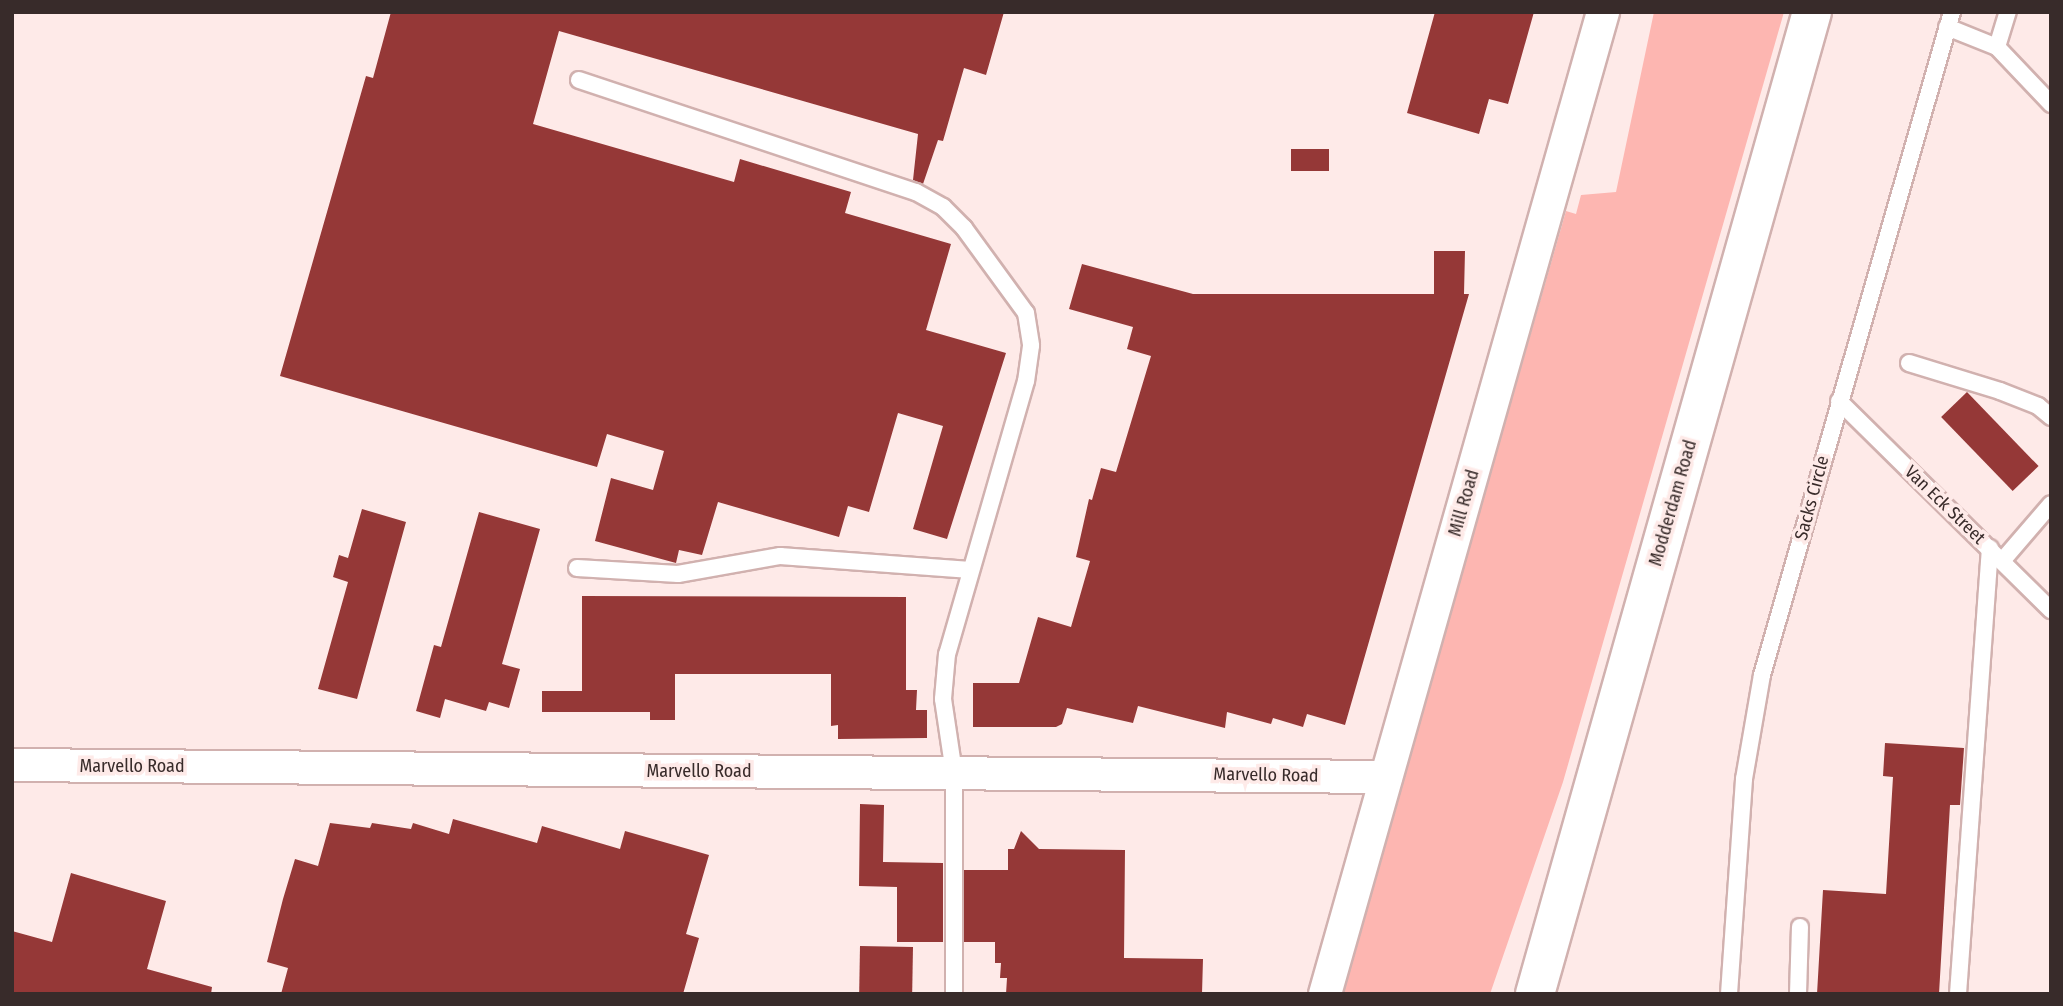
<!DOCTYPE html>
<style>
body{margin:0}
#map{position:relative;width:2063px;height:1006px;overflow:hidden;background:#feeae8;font-family:"Fira Sans Condensed",sans-serif}
div>[style]{position:absolute}
.green>*{inset:0;background:#fdb6b1}
.building>*{inset:0;background:#953837;transform-origin:0 0}
.roads{filter:drop-shadow(2px 0 #d1b1af) drop-shadow(-2px 0 #d1b1af) drop-shadow(0 2px #d1b1af) drop-shadow(0 -2px #d1b1af)}
.service>*{height:16px;margin:-8px;padding:0 8px;transform-origin:8px;border-radius:8px;background:#fff}
.minor>*{height:32px;margin:-16px;padding:0 16px;transform-origin:16px;border-radius:16px;background:#fff}
.tertiary>*{height:38px;margin:-19px;padding:0 19px;transform-origin:19px;border-radius:19px;background:#fff}
span{translate:-50% -50%;white-space:nowrap;text-align:center;line-height:1.15;-webkit-text-stroke:7px #feeae8;paint-order:stroke}
.street-label{font-size:18px;color:#382b2a}
.frame{position:absolute;inset:0;border:14px solid #382b2a;pointer-events:none}
</style>
<div id="map">
<div class="green">
<i style="clip-path:polygon(1654px 12px,1784px 12px,1563px 782px,1490px 994px,1341px 994px,1566px 211px,1576px 214px,1581px 195px,1616px 192px)"></i>
</div>
<div class="building">
<i style="clip-path:polygon(391px 12px,1004px 12px,986px 75px,964px 68px,943px 141px,938px 140px,923px 184px,913px 180px,918px 134px,559px 31px,533px 124px,734px 182px,740px 159px,851px 192px,845px 213px,951px 244px,926px 330px,1006px 353px,947px 539px,913px 529px,943px 426px,898px 413px,869px 512px,848px 506px,839px 537px,718px 502px,702px 555px,679px 550px,676px 563px,595px 541px,611px 478px,653px 490px,664px 451px,607px 434px,597px 467px,280px 376px,366px 76px,373px 78px)"></i>
<i style="clip-path:polygon(1435px 12px,1534px 12px,1508px 104px,1489px 99px,1479px 134px,1407px 113px)"></i>
<i style="left:1291px;top:149px;width:38px;height:22px"></i>
<i style="clip-path:polygon(1434px 251px,1465px 251px,1464px 294px,1469px 294px,1345px 725px,1307px 714px,1303px 727px,1273px 718px,1271px 724px,1227px 712px,1225px 728px,1138px 706px,1133px 723px,1067px 708px,1062px 724px,1056px 727px,973px 727px,973px 683px,1019px 683px,1038px 617px,1071px 627px,1090px 561px,1076px 557px,1089px 499px,1092px 500px,1101px 468px,1116px 472px,1151px 356px,1127px 349px,1133px 327px,1069px 309px,1082px 264px,1193px 294px,1434px 294px)"></i>
<i style="left:1967px;top:392px;width:103px;height:36px;rotate:46deg"></i>
<i style="clip-path:polygon(362px 509px,406px 522px,357px 699px,318px 689px,348px 582px,333px 577px,339px 555px,348px 558px)"></i>
<i style="clip-path:polygon(479px 512px,540px 529px,502px 664px,520px 669px,509px 708px,489px 702px,486px 711px,445px 699px,440px 718px,416px 711px,434px 645px,441px 647px)"></i>
<i style="clip-path:polygon(582px 596px,906px 597px,906px 690px,917px 690px,916px 710px,927px 710px,927px 738px,838px 739px,838px 725px,831px 726px,831px 674px,675px 674px,675px 720px,650px 720px,650px 712px,542px 712px,542px 691px,582px 691px)"></i>
<i style="clip-path:polygon(1885px 743px,1964px 748px,1960px 805px,1950px 805px,1939px 994px,1817px 994px,1823px 890px,1886px 894px,1893px 777px,1883px 776px)"></i>
<i style="clip-path:polygon(860px 804px,884px 805px,883px 862px,943px 863px,943px 942px,897px 942px,897px 887px,859px 886px)"></i>
<i style="clip-path:polygon(453px 819px,537px 843px,542px 826px,620px 849px,625px 831px,709px 855px,686px 934px,699px 938px,683px 994px,281px 994px,288px 968px,267px 962px,283px 899px,295px 859px,318px 866px,330px 823px,370px 828px,372px 823px,411px 829px,413px 823px,449px 834px)"></i>
<i style="clip-path:polygon(1021px 831px,1039px 849px,1125px 850px,1124px 958px,1203px 959px,1202px 994px,1006px 994px,1007px 978px,1000px 978px,1001px 963px,995px 963px,995px 942px,964px 942px,964px 870px,1008px 870px,1008px 849px,1014px 849px)"></i>
<i style="clip-path:polygon(71px 873px,166px 901px,147px 969px,212px 987px,211px 994px,12px 994px,12px 931px,52px 942px)"></i>
<i style="left:860px;top:946px;width:53px;height:48px;rotate:1deg"></i>
</div>
<div class="roads">
<div class="service">
<i style="left:1947px;top:27px;width:54px;rotate:21.8deg"></i>
<i style="left:1997px;top:47px;width:79px;rotate:46.5deg"></i>
<i style="left:1997px;top:47px;width:37px;rotate:-73deg"></i>
<i style="left:579px;top:80px;width:355px;rotate:18.4deg"></i>
<i style="left:916px;top:192px;width:31px;rotate:29deg"></i>
<i style="left:943px;top:207px;width:30px;rotate:45deg"></i>
<i style="left:964px;top:228px;width:105px;rotate:53.9deg"></i>
<i style="left:1026px;top:313px;width:33px;rotate:81deg"></i>
<i style="left:1031px;top:346px;width:35px;rotate:98deg"></i>
<i style="left:1026px;top:381px;width:284px;rotate:106.1deg"></i>
<i style="left:947px;top:654px;width:45px;rotate:95.1deg"></i>
<i style="left:943px;top:699px;width:75px;rotate:81.5deg"></i>
<i style="left:954px;top:773px;width:221px;rotate:90deg"></i>
<i style="left:1909px;top:363px;width:95px;rotate:17.1deg"></i>
<i style="left:2000px;top:391px;width:41px;rotate:21.5deg"></i>
<i style="left:2038px;top:406px;width:17px;rotate:40deg"></i>
<i style="left:1839px;top:401px;width:298px;rotate:44.6deg"></i>
<i style="left:2002px;top:561px;width:75px;rotate:-49.3deg"></i>
<i style="left:577px;top:568px;width:101px;rotate:3.4deg"></i>
<i style="left:678px;top:574px;width:104px;rotate:-10deg"></i>
<i style="left:780px;top:556px;width:191px;rotate:4.2deg"></i>
<i style="left:1729px;top:994px;width:216px;rotate:-86deg"></i>
<i style="left:1744px;top:779px;width:106px;rotate:-80.2deg"></i>
<i style="left:1762px;top:675px;width:690px;rotate:-74.01deg"></i>
<i style="left:1798px;top:994px;width:67px;rotate:-88.3deg"></i>
<i style="left:1958px;top:994px;width:447px;rotate:-85.9deg"></i>
</div>
<div class="minor">
<i style="left:12px;top:765px;width:1374px;rotate:0.5deg"></i>
<i style="left:1325px;top:994px;width:1021px;rotate:-74.19deg"></i>
</div>
<div class="tertiary">
<i style="left:1535px;top:994px;width:1020px;rotate:-74.25deg"></i>
</div>
</div>
<div class="street-label">
<span style="left:1812px;top:498px;rotate:-75deg">Sacks Circle</span>
<span style="left:1464px;top:503px;rotate:-74deg">Mill Road</span>
<span style="left:1673px;top:503px;rotate:-74deg">Modderdam Road</span>
<span style="left:1945px;top:505px;rotate:44deg">Van Eck Street</span>
<span style="left:132px;top:766px">Marvello Road</span>
<span style="left:699px;top:771px">Marvello Road</span>
<span style="left:1266px;top:775px;rotate:1deg">Marvello Road</span>
</div>
<div class="frame"></div>
</div>
